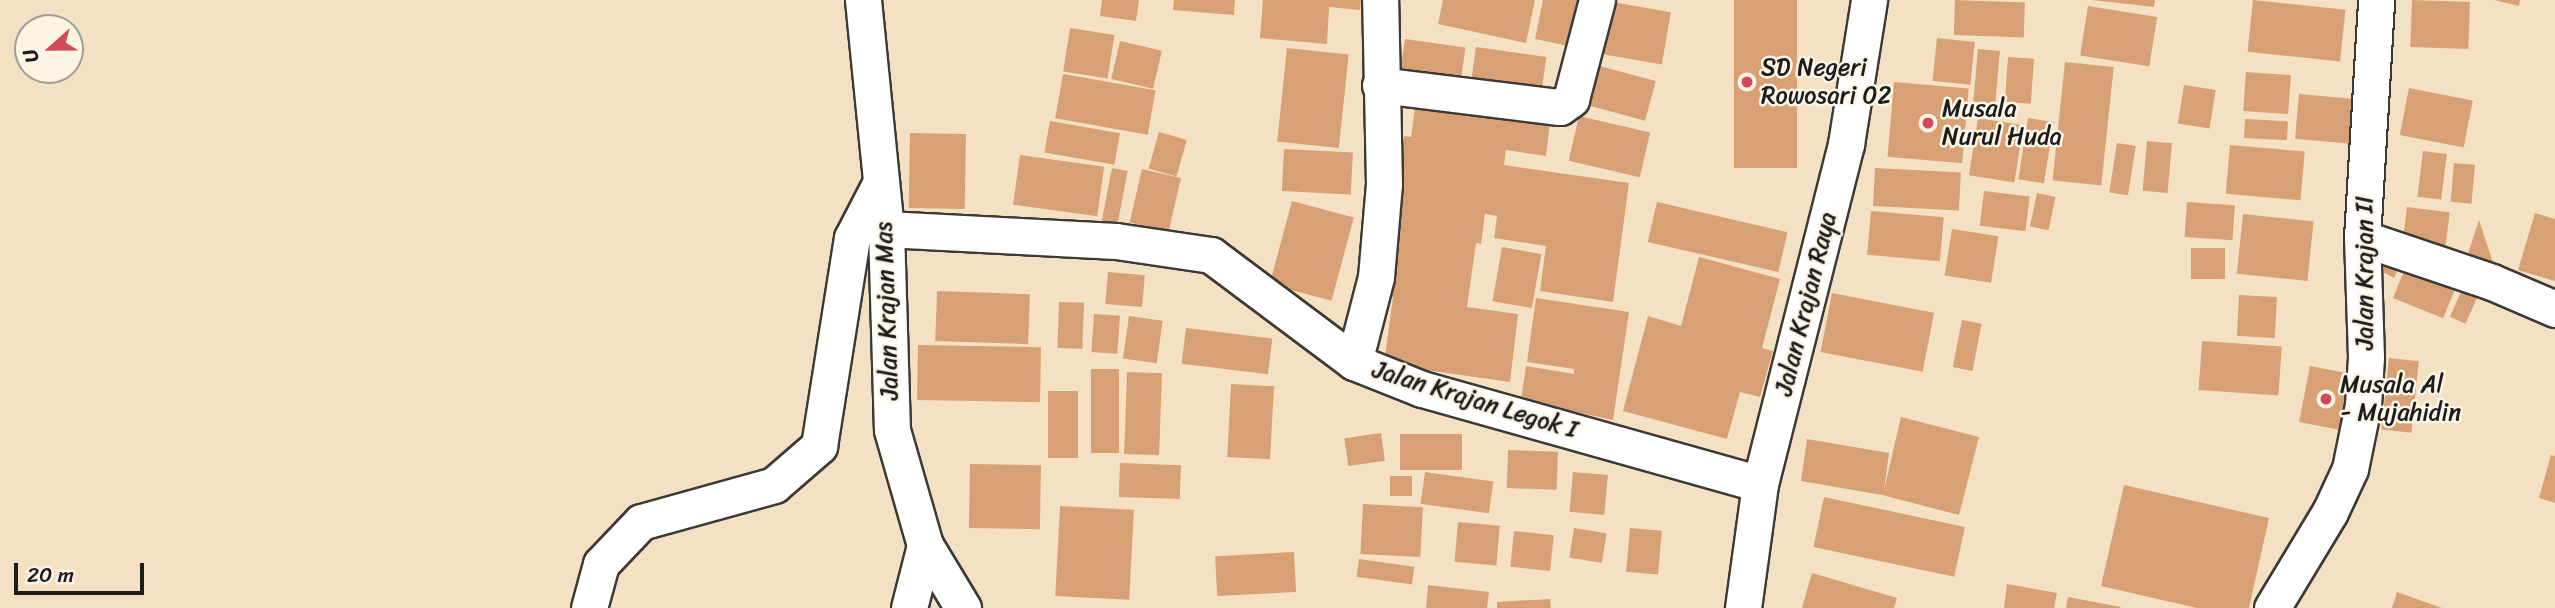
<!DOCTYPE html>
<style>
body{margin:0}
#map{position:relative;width:2555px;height:608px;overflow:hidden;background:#f4e1c4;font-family:Sriracha,sans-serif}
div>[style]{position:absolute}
.building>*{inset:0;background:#d8a175;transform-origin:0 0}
.roads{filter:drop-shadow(2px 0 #3c3a35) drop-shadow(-2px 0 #3c3a35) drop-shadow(0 2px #3c3a35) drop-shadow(0 -2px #3c3a35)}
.street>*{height:35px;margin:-17.5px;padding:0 17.5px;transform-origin:17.5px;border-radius:17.5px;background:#fff}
.dots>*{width:19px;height:19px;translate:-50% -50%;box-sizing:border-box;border:4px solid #fcf5e5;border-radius:50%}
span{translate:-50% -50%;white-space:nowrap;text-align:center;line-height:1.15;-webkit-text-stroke:5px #fcf5e5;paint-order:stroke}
.poi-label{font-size:24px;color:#1c1c1c}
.left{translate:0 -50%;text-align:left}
.street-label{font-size:24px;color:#1c1c1c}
.north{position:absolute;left:14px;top:14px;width:70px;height:70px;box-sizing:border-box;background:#fcf5e5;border:2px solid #a29e95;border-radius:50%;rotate:249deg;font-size:19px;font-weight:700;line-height:28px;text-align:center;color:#1c1c1c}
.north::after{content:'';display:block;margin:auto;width:24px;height:32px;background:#d1495b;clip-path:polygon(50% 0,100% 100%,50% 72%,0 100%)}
.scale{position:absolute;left:14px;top:563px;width:130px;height:32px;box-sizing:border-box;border:4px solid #1c1c1c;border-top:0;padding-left:9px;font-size:21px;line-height:24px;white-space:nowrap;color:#1c1c1c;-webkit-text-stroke:5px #fcf5e5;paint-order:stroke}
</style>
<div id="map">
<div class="building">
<i style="clip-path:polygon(1102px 0,1139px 0,1136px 21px,1100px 16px)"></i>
<i style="clip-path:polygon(1174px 0,1235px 0,1234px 15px,1173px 10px)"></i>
<i style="clip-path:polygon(1263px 0,1361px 0,1360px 10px,1329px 7px,1327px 44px,1260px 38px)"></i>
<i style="clip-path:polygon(1443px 0,1535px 0,1526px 43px,1438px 24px)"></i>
<i style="clip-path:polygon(1543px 0,1593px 0,1583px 49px,1535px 39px)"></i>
<i style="left:1601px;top:0;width:71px;height:53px;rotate:10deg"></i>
<i style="left:1734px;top:0;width:63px;height:168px"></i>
<i style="left:1955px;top:0;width:70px;height:35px;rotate:2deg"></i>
<i style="clip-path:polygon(2092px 0,2155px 0,2154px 7px)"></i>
<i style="left:2253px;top:0;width:93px;height:52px;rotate:6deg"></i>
<i style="left:2412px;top:0;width:58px;height:47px;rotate:2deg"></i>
<i style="clip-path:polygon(2494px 0,2520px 0,2519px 6px)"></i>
<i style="left:2088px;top:6px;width:70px;height:50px;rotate:9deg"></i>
<i style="left:1070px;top:28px;width:45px;height:44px;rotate:9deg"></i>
<i style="left:1937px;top:38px;width:38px;height:43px;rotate:6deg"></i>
<i style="left:1405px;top:39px;width:61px;height:45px;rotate:8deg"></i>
<i style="left:1120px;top:41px;width:43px;height:39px;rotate:13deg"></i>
<i style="left:1476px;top:47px;width:71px;height:45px;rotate:8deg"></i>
<i style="left:1287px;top:48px;width:62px;height:94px;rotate:6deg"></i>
<i style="left:1978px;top:49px;width:22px;height:53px;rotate:5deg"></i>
<i style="left:2008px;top:57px;width:26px;height:45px;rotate:4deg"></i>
<i style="left:2065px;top:62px;width:49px;height:119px;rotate:6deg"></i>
<i style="left:1592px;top:64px;width:66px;height:41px;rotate:15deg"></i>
<i style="left:2246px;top:72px;width:45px;height:39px;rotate:4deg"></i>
<i style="left:1063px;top:74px;width:94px;height:45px;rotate:10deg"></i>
<i style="left:1894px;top:82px;width:75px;height:75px;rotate:5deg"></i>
<i style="left:2184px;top:85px;width:32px;height:39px;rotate:9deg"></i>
<i style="left:2409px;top:88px;width:65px;height:48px;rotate:11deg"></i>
<i style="clip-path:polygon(1417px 94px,1551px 113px,1546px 156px,1506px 150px,1504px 165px,1629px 183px,1613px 302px,1540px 291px,1546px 246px,1494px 238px,1497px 216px,1485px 214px,1481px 244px,1476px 243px,1467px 307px,1518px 314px,1510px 382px,1384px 364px,1393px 297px,1388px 296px,1396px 201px,1404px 136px,1411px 137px)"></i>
<i style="left:2299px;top:94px;width:56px;height:45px;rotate:5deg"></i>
<i style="left:1579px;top:116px;width:73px;height:46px;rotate:13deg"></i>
<i style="left:1978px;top:118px;width:46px;height:58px;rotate:9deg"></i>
<i style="left:2028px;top:118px;width:26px;height:62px;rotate:9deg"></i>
<i style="left:2245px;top:119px;width:43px;height:19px;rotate:3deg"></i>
<i style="left:1050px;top:121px;width:71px;height:32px;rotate:10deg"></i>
<i style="left:1159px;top:132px;width:29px;height:38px;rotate:16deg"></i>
<i style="left:910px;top:133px;width:56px;height:75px;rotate:1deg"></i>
<i style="left:2147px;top:141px;width:25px;height:50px;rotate:5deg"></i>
<i style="left:2117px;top:143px;width:19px;height:50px;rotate:9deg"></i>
<i style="left:2230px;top:145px;width:75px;height:49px;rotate:5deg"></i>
<i style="left:1284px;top:149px;width:69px;height:42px;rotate:3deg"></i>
<i style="left:2423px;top:151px;width:24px;height:46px;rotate:7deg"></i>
<i style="left:1020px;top:155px;width:85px;height:50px;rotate:8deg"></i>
<i style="left:2454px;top:163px;width:21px;height:39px;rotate:5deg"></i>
<i style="left:1112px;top:168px;width:16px;height:59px;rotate:11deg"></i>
<i style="left:1875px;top:168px;width:86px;height:38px;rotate:3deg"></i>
<i style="left:1142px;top:169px;width:40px;height:55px;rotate:13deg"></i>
<i style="left:1984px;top:191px;width:46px;height:35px;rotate:7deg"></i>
<i style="left:2037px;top:193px;width:19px;height:34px;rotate:12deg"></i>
<i style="left:1292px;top:201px;width:64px;height:86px;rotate:15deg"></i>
<i style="left:1657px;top:202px;width:134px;height:41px;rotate:13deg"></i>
<i style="left:2187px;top:202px;width:48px;height:35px;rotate:4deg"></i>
<i style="left:2407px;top:207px;width:43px;height:37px;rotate:7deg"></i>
<i style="left:1871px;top:211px;width:73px;height:44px;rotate:5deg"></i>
<i style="clip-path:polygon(2535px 213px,2555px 219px,2555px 281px,2518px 270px)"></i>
<i style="left:2243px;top:214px;width:71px;height:60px;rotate:6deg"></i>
<i style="clip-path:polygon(2479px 220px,2498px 278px,2464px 266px)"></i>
<i style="left:1952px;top:229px;width:47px;height:47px;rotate:9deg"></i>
<i style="left:1502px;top:247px;width:40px;height:55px;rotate:10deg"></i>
<i style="left:2191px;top:248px;width:34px;height:31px"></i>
<i style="clip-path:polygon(1699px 257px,1780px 279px,1762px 348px,1773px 351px,1760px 397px,1740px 392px,1727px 439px,1623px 411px,1648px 316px,1681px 326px)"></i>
<i style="clip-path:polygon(2403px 259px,2394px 278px,2366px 263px)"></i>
<i style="left:2408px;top:261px;width:54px;height:40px;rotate:22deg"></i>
<i style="left:1108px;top:272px;width:37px;height:32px;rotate:5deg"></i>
<i style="left:2465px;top:283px;width:17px;height:37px;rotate:24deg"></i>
<i style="left:937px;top:291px;width:93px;height:50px;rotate:2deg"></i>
<i style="left:1832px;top:293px;width:104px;height:60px;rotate:11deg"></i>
<i style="left:2239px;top:295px;width:38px;height:41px;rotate:3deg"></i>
<i style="clip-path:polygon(1536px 298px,1629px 312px,1613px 420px,1521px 400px,1526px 366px,1574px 374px,1574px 369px,1527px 362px)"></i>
<i style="left:1059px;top:302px;width:25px;height:46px;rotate:2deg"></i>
<i style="left:1094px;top:314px;width:26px;height:38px;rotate:4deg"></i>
<i style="left:1129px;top:316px;width:34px;height:43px;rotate:8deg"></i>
<i style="left:1962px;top:320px;width:20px;height:48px;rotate:11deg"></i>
<i style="left:1186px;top:328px;width:87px;height:36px;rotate:7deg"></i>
<i style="left:2202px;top:341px;width:80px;height:49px;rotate:4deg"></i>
<i style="left:918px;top:345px;width:123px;height:55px;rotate:1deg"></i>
<i style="left:2389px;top:358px;width:30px;height:72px;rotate:6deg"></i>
<i style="left:2310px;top:366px;width:46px;height:57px;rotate:11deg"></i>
<i style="left:1091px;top:369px;width:28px;height:84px"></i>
<i style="left:1127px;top:372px;width:35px;height:82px;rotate:2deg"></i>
<i style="left:1231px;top:384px;width:43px;height:73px;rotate:3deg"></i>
<i style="left:1048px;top:391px;width:30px;height:67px"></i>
<i style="clip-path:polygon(1901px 417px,1979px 437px,1959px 515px,1882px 495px,1801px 481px,1807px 439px,1889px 453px,1884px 490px)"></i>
<i style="left:1381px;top:433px;width:28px;height:37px;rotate:82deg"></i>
<i style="left:1400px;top:434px;width:62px;height:36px"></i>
<i style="left:1508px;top:450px;width:50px;height:38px;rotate:2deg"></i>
<i style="clip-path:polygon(2551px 455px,2555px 456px,2555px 503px,2539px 498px)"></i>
<i style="left:1120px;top:463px;width:61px;height:34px;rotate:2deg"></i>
<i style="left:970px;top:464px;width:71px;height:64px;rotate:1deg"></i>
<i style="left:1425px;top:472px;width:69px;height:32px;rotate:8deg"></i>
<i style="left:1573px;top:472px;width:35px;height:40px;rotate:5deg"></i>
<i style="left:1390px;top:476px;width:22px;height:20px"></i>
<i style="clip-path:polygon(2124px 485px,2269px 518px,2249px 608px,2197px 608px,2101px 586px)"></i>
<i style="left:1824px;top:497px;width:144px;height:51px;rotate:12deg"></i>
<i style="left:1363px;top:504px;width:60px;height:50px;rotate:3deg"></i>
<i style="left:1060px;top:506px;width:74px;height:90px;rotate:3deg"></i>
<i style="left:1458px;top:522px;width:42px;height:40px;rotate:5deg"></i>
<i style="left:1574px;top:528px;width:33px;height:30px;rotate:9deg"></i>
<i style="left:1630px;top:528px;width:32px;height:44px;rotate:5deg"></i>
<i style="left:1514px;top:531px;width:40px;height:36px;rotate:6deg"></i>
<i style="left:1294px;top:552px;width:40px;height:79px;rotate:87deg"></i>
<i style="left:1359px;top:559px;width:56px;height:18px;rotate:8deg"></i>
<i style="clip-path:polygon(1812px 573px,1897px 598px,1894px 608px,1802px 608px)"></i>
<i style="clip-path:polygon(2007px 584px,2057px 593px,2054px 608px,2004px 608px)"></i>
<i style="clip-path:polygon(1428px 585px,1489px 592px,1487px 608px,1426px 608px)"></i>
<i style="clip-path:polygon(2397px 592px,2442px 608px,2392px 608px)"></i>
<i style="clip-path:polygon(2068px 597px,2121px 607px,2120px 608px,2066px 608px)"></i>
<i style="clip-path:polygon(1550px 599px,1551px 608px,1497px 608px,1497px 602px)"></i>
</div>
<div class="roads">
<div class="street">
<i style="left:863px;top:0;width:230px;rotate:84.3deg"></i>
<i style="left:886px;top:229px;width:201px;rotate:88.3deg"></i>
<i style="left:892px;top:430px;width:120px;rotate:74deg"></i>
<i style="left:925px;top:545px;width:74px;rotate:58.9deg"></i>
<i style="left:1380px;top:85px;width:181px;rotate:7deg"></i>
<i style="left:1560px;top:107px;width:14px;rotate:-36deg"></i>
<i style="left:1571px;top:99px;width:102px;rotate:-75.3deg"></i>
<i style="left:886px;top:229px;width:230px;rotate:3deg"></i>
<i style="left:1116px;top:241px;width:96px;rotate:8.4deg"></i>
<i style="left:1211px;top:255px;width:179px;rotate:36.8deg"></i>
<i style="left:1354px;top:362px;width:73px;rotate:21.7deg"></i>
<i style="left:1422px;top:389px;width:351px;rotate:15.7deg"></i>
<i style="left:2362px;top:238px;width:137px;rotate:18.7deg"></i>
<i style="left:2492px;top:282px;width:69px;rotate:23.2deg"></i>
<i style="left:1354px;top:362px;width:88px;rotate:-75.5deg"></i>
<i style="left:1376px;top:277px;width:93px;rotate:-85.1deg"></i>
<i style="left:1384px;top:184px;width:184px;rotate:-91.2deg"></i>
<i style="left:589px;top:608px;width:46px;rotate:-74.7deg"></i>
<i style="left:601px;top:564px;width:58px;rotate:-46.4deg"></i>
<i style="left:641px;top:522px;width:138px;rotate:-15.5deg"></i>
<i style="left:774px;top:485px;width:60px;rotate:-40.9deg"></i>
<i style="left:819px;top:446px;width:211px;rotate:-81deg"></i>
<i style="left:852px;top:238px;width:63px;rotate:-62.6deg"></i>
<i style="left:909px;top:608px;width:65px;rotate:-75.7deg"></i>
<i style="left:1743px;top:608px;width:125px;rotate:-82.2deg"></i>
<i style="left:1760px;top:484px;width:351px;rotate:-75.8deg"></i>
<i style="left:1846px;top:144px;width:146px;rotate:-80.9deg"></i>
<i style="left:2272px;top:608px;width:112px;rotate:-58.9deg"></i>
<i style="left:2330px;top:512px;width:47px;rotate:-65.1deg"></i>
<i style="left:2350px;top:469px;width:65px;rotate:-78.5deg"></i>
<i style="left:2363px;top:405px;width:48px;rotate:-86.4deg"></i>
<i style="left:2366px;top:357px;width:119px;rotate:-91.9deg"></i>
<i style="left:2362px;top:238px;width:238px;rotate:-86.6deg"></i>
</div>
</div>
<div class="dots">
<i style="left:1747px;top:82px;background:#d1495b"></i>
<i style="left:1928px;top:123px;background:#d1495b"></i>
<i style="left:2326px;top:399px;background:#d1495b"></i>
</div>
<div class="poi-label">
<span class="left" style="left:1761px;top:82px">SD Negeri<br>Rowosari 02</span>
<span class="left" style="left:1942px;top:123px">Musala<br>Nurul Huda</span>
<span class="left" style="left:2340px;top:399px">Musala Al<br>- Mujahidin</span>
</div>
<div class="street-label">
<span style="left:2365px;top:273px;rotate:-90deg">Jalan Krajan II</span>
<span style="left:1806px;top:304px;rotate:-76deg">Jalan Krajan Raya</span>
<span style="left:887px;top:311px;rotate:-92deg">Jalan Krajan Mas</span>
<span style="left:1475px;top:400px;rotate:17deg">Jalan Krajan Legok I</span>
</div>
<div class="north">U</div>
<div class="scale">20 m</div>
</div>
